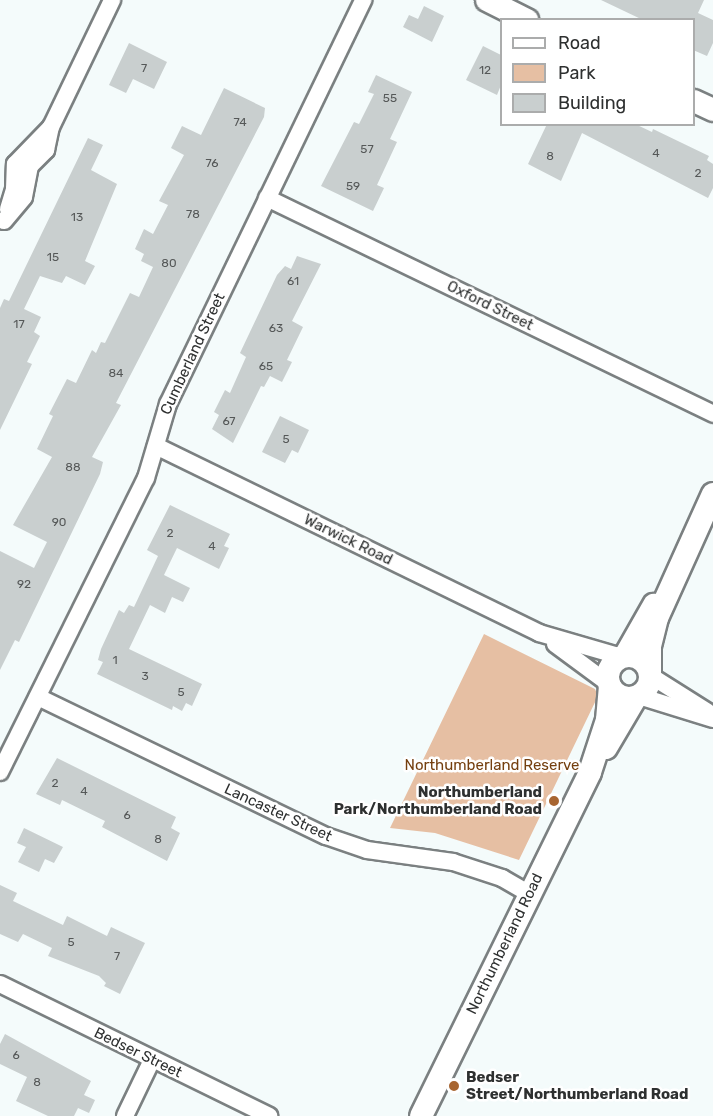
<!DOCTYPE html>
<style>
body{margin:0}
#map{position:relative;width:713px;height:1116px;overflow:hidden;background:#f4fbfb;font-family:Rubik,sans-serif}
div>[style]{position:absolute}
.green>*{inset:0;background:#e6bfa3}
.building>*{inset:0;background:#c9cfcf}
.roads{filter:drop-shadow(2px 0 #7b8081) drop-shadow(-2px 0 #7b8081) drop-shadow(0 2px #7b8081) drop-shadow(0 -2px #7b8081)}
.street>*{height:16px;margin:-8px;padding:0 8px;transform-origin:8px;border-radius:8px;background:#fff}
.secondary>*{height:22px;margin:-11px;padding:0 11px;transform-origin:11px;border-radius:11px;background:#fff}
.secondary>.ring{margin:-11px;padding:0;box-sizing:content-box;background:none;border:22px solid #fff;border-radius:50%}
.dots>*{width:16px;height:16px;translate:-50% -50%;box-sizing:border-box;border:3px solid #fff;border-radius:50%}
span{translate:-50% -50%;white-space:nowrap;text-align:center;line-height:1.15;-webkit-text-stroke:5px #fff;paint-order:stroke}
.number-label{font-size:12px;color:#555858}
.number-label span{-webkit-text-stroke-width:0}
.street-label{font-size:15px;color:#2e3030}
.park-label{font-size:15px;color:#743f0f}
.poi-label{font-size:15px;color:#2e3030;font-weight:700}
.right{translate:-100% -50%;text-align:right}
.left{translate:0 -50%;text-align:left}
.legend{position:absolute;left:500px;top:18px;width:195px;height:108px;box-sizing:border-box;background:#fff;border:2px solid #abacac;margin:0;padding:8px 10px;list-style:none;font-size:18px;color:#2e3030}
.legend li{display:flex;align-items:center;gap:12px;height:30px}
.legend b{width:30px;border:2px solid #abacac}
</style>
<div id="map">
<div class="green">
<i style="clip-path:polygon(484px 634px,595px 689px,598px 696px,519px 860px,435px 833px,390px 828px)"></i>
</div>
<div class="building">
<i style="clip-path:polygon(601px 0,704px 0,698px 13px,713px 20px,713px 43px,707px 56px,693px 50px,693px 20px,643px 20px)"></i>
<i style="clip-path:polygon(424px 6px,444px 16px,432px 42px,403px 27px,409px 15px,418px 19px)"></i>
<i style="clip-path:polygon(129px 43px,167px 62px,154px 89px,133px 79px,126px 93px,109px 85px)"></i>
<i style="clip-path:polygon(483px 46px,501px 55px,501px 85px,497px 95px,466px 80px)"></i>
<i style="clip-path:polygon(376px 75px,412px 92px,390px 139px,397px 142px,377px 185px,384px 188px,373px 211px,321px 186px,354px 122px,359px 124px,374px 94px,368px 92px)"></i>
<i style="clip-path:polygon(224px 88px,265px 108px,264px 117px,116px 403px,121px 405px,92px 457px,103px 462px,100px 474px,19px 642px,15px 640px,0 670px,0 551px,34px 568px,47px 542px,13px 525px,52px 457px,37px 449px,53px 416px,49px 414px,67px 379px,76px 383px,92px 350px,96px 353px,101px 342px,105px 343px,130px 293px,139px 297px,153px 267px,141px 261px,144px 254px,135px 249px,144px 229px,153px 234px,168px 205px,159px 201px,184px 155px,171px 148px,182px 126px,201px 135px)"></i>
<i style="clip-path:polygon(547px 124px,635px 124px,652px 132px,653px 129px,709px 156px,707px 160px,713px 164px,713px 188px,708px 198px,582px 133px,561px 181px,528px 164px)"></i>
<i style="clip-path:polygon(88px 138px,103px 145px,91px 170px,117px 184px,85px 261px,95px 266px,85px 285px,66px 276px,62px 283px,40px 276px,24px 309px,41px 317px,34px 332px,40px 336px,27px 362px,32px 364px,0 430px,0 308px,4px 299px,9px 301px)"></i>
<i style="clip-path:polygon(297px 256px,321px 264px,292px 321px,303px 327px,287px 360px,292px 362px,282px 382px,270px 376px,264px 387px,261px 386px,233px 443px,212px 429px,219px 415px,214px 412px,225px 390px,230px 393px,246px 357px,240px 353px,277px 275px,285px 266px,291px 269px)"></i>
<i style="clip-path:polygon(280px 416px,309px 430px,298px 453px,292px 450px,285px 463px,262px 452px)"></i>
<i style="clip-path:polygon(170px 505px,230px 534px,224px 546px,229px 548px,219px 569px,177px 548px,164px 575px,190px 588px,183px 602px,172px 597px,165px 613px,150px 605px,129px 649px,202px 684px,192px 706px,186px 703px,182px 711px,173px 706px,172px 710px,97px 674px,103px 662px,98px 660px,101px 649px,119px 610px,124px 613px,129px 605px,134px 607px,158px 556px,147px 550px)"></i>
<i style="clip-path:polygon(57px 758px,176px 817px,171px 828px,180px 833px,167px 861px,102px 827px,105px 821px,62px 800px,60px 805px,36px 794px)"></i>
<i style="clip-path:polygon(24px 828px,63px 847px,54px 863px,45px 859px,39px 872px,18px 862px,26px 847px,17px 843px)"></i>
<i style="clip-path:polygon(0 885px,17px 893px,13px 901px,63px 925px,67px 916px,107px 936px,111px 927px,145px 943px,120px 994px,104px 986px,106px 983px,99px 976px,48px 956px,52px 948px,23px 934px,18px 942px,0 934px)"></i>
<i style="clip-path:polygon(5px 1034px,91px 1081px,84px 1095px,95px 1100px,89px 1113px,78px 1108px,74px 1116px,48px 1116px,16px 1101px,27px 1077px,0 1064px,0 1044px)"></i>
</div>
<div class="roads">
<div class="street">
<i style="left:267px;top:198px;width:496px;rotate:25.8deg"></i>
<i style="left:8px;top:209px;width:21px;rotate:-73deg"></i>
<i style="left:14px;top:189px;width:25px;rotate:-88deg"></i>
<i style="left:15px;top:164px;width:50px;rotate:-45.8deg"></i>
<i style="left:4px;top:221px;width:31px;rotate:-50deg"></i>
<i style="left:24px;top:197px;width:32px;rotate:-79deg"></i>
<i style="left:30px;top:166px;width:23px;rotate:-45deg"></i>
<i style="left:46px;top:150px;width:24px;rotate:-78deg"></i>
<i style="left:51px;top:127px;width:141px;rotate:-64.3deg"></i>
<i style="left:156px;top:446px;width:426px;rotate:26deg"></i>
<i style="left:539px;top:633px;width:86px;rotate:16.1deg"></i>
<i style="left:555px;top:644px;width:67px;rotate:36.5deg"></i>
<i style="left:651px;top:676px;width:67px;rotate:32.3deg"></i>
<i style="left:639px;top:696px;width:77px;rotate:17.3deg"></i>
<i style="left:38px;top:697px;width:320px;rotate:25.8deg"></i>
<i style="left:326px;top:836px;width:43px;rotate:18.9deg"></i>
<i style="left:367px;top:850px;width:87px;rotate:7.9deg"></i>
<i style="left:453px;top:862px;width:52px;rotate:18.1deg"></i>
<i style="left:502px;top:878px;width:32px;rotate:30deg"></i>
<i style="left:0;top:772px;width:328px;rotate:-63.6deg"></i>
<i style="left:146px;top:478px;width:77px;rotate:-73.4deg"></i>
<i style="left:168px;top:404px;width:449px;rotate:-64.2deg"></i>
<i style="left:0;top:984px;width:300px;rotate:26.1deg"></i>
<i style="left:125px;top:1116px;width:62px;rotate:-64.3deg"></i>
</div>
<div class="secondary">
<i style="left:487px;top:0;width:45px;rotate:26.6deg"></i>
<i style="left:694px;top:101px;width:21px;rotate:25deg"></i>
<i class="ring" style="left:608px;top:656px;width:20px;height:20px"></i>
<i style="left:625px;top:656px;width:59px;rotate:-60.4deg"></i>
<i style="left:650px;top:672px;width:26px;rotate:-90deg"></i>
<i style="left:650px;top:646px;width:29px;rotate:-76deg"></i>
<i style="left:657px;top:618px;width:136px;rotate:-65.7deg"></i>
<i style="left:606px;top:748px;width:59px;rotate:-59.5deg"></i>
<i style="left:421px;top:1116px;width:383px;rotate:-63.8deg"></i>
<i style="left:590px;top:772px;width:55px;rotate:-71.9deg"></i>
<i style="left:607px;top:720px;width:34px;rotate:-85deg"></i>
</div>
</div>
<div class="dots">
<i style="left:554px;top:801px;background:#a76531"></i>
<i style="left:454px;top:1086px;background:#a76531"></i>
</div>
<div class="number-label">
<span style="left:144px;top:69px">7</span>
<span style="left:485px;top:71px">12</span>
<span style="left:390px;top:99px">55</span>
<span style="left:240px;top:123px">74</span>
<span style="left:367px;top:150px">57</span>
<span style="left:656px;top:154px">4</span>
<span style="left:550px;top:157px">8</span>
<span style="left:212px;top:164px">76</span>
<span style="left:698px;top:174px">2</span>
<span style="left:353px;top:187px">59</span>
<span style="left:193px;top:215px">78</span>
<span style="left:77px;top:218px">13</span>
<span style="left:53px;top:258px">15</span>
<span style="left:169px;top:264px">80</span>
<span style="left:293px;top:282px">61</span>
<span style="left:19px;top:325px">17</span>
<span style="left:276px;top:329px">63</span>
<span style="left:266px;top:367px">65</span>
<span style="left:116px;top:374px">84</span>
<span style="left:229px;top:422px">67</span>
<span style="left:286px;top:440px">5</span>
<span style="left:73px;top:468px">88</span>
<span style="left:59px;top:523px">90</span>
<span style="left:170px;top:534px">2</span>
<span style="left:212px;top:547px">4</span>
<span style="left:24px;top:585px">92</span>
<span style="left:115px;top:661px">1</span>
<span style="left:145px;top:677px">3</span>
<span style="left:181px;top:693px">5</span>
<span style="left:55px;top:784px">2</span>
<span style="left:84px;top:792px">4</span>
<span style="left:127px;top:816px">6</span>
<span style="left:158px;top:840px">8</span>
<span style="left:71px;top:943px">5</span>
<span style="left:117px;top:957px">7</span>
<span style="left:16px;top:1056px">6</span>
<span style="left:37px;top:1083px">8</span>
</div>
<div class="street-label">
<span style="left:490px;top:306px;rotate:26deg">Oxford Street</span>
<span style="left:193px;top:354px;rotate:-65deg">Cumberland Street</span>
<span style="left:348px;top:540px;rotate:26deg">Warwick Road</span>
<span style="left:278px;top:813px;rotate:25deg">Lancaster Street</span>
<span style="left:505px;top:944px;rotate:-64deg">Northumberland Road</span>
<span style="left:138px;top:1053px;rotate:26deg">Bedser Street</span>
</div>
<div class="park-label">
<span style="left:492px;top:766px">Northumberland Reserve</span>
</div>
<div class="poi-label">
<span class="right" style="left:542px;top:801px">Northumberland<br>Park/Northumberland Road</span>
<span class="left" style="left:466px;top:1086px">Bedser<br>Street/Northumberland Road</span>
</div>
<ul class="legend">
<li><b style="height:8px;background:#fff"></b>Road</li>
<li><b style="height:16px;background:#e6bfa3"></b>Park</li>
<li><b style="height:16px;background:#c9cfcf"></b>Building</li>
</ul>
</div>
